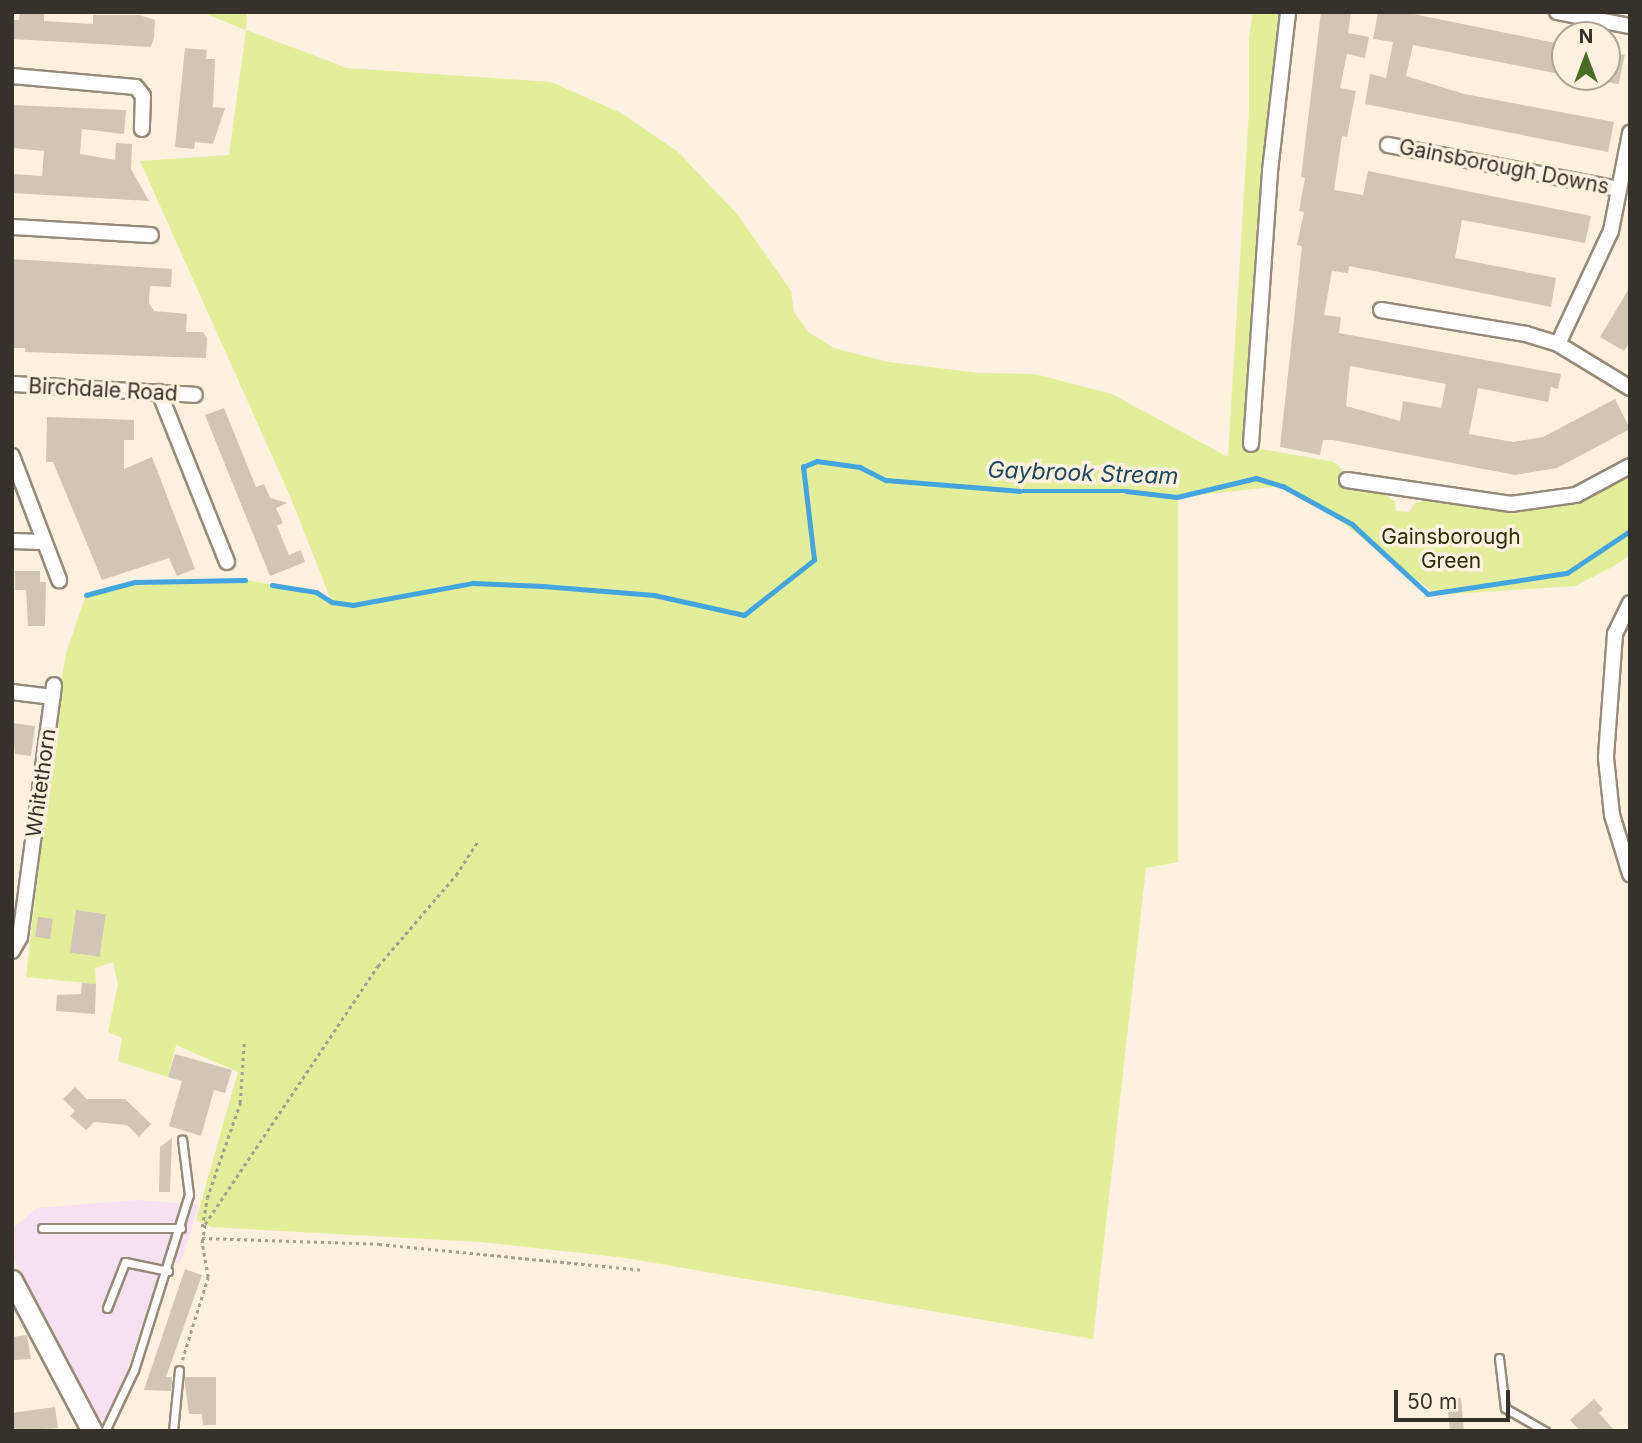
<!DOCTYPE html>
<style>
body{margin:0}
#map{position:relative;width:1642px;height:1443px;overflow:hidden;background:#fcf0df;font-family:Inter,sans-serif}
div>[style]{position:absolute}
.industrial>*{inset:0;background:#f5e1f0}
.green>*{inset:0;background:#e2ee99}
.stream>*{height:4.5px;margin:-2.25px;padding:0 2.25px;transform-origin:2.25px;border-radius:2.25px;background:#44a4de}
.building>*{inset:0;background:#d1c6b5;transform-origin:0 0}
.path>*{height:2.5px;margin-top:-1.25px;transform-origin:0;background:repeating-linear-gradient(90deg,#a89f93 0 3.5px,transparent 0 7px)}
.roads{filter:drop-shadow(2px 0 #968b7b) drop-shadow(-2px 0 #968b7b) drop-shadow(0 2px #968b7b) drop-shadow(0 -2px #968b7b)}
.lane>*{height:7px;margin:-3.5px;padding:0 3.5px;transform-origin:3.5px;border-radius:3.5px;background:#fff}
.street>*{height:14px;margin:-7px;padding:0 7px;transform-origin:7px;border-radius:7px;background:#fff}
.secondary>*{height:19px;margin:-9.5px;padding:0 9.5px;transform-origin:9.5px;border-radius:9.5px;background:#fff}
span{translate:-50% -50%;white-space:nowrap;text-align:center;line-height:1.15;-webkit-text-stroke:7px #fcf0df;paint-order:stroke}
.street-label{font-size:21px;color:#36312b}
.park-label{font-size:21px;color:#2a2e04}
.water-label{font-size:23px;color:#204760;font-style:italic}
.frame{position:absolute;inset:0;border:14px solid #36312b;pointer-events:none}
.north{position:absolute;left:1551px;top:21px;width:70px;height:70px;box-sizing:border-box;background:#fcf0df;border:2px solid #ada497;border-radius:50%;rotate:0deg;font-size:19px;font-weight:700;line-height:28px;text-align:center;color:#36312b}
.north::after{content:'';display:block;margin:auto;width:24px;height:32px;background:#486c25;clip-path:polygon(50% 0,100% 100%,50% 72%,0 100%)}
.scale{position:absolute;left:1394px;top:1390px;width:116px;height:32px;box-sizing:border-box;border:4px solid #36312b;border-top:0;padding-left:9px;font-size:21px;line-height:24px;white-space:nowrap;color:#36312b;-webkit-text-stroke:5px #fcf0df;paint-order:stroke}
</style>
<div id="map">
<div class="industrial">
<i style="clip-path:polygon(138px 1200px,199px 1205px,180px 1264px,168px 1260px,162px 1264px,114px 1410px,101px 1421px,12px 1255px,12px 1229px,37px 1208px)"></i>
</div>
<div class="green">
<i style="clip-path:polygon(201px 12px,247px 12px,246px 30px,347px 68px,551px 82px,621px 113px,678px 152px,738px 215px,791px 291px,794px 312px,808px 332px,834px 348px,888px 362px,980px 373px,1035px 374px,1112px 394px,1228px 457px,1249px 111px,1249px 37px,1253px 12px,1280px 12px,1263px 161px,1244px 446px,1334px 462px,1342px 469px,1340px 485px,1380px 491px,1395px 502px,1396px 511px,1409px 512px,1415px 503px,1427px 500px,1499px 511px,1554px 507px,1630px 473px,1630px 555px,1614px 566px,1575px 586px,1437px 595px,1327px 511px,1281px 486px,1178px 497px,1178px 862px,1146px 868px,1093px 1339px,626px 1258px,481px 1242px,211px 1227px,196px 1220px,238px 1072px,176px 1045px,168px 1077px,118px 1061px,122px 1038px,108px 1032px,118px 984px,113px 962px,95px 968px,96px 984px,26px 977px,57px 708px,66px 653px,86px 595px,135px 582px,245px 580px,316px 592px,331px 600px,290px 496px,140px 161px,229px 155px,246px 30px)"></i>
</div>
<div class="stream">
<i style="left:272px;top:585px;width:45px;rotate:9deg"></i>
<i style="left:316px;top:592px;width:19px;rotate:32deg"></i>
<i style="left:332px;top:602px;width:21px;rotate:8deg"></i>
<i style="left:353px;top:605px;width:122px;rotate:-10.4deg"></i>
<i style="left:473px;top:583px;width:70px;rotate:2.5deg"></i>
<i style="left:543px;top:586px;width:111px;rotate:4.6deg"></i>
<i style="left:654px;top:595px;width:92px;rotate:12.5deg"></i>
<i style="left:744px;top:615px;width:89px;rotate:-38.2deg"></i>
<i style="left:814px;top:560px;width:94px;rotate:-96.7deg"></i>
<i style="left:803px;top:467px;width:15px;rotate:-23deg"></i>
<i style="left:817px;top:461px;width:43px;rotate:7.9deg"></i>
<i style="left:860px;top:467px;width:29px;rotate:27deg"></i>
<i style="left:886px;top:480px;width:134px;rotate:4.7deg"></i>
<i style="left:1020px;top:491px;width:106px"></i>
<i style="left:1126px;top:491px;width:51px;rotate:6.7deg"></i>
<i style="left:1177px;top:497px;width:81px;rotate:-13.5deg"></i>
<i style="left:1256px;top:478px;width:28px;rotate:17deg"></i>
<i style="left:1283px;top:486px;width:79px;rotate:28.8deg"></i>
<i style="left:1352px;top:524px;width:103px;rotate:42.6deg"></i>
<i style="left:1428px;top:594px;width:141px;rotate:-8.6deg"></i>
<i style="left:1567px;top:573px;width:76px;rotate:-33.7deg"></i>
<i style="left:86px;top:595px;width:51px;rotate:-14.9deg"></i>
<i style="left:135px;top:582px;width:110px;rotate:-1deg"></i>
</div>
<div class="building">
<i style="clip-path:polygon(20px 12px,44px 12px,44px 21px,93px 24px,93px 15px,139px 15px,155px 20px,154px 37px,151px 47px,12px 39px,12px 20px,19px 20px)"></i>
<i style="clip-path:polygon(evenodd,1321px 12px,1351px 12px,1348px 33px,1369px 37px,1365px 58px,1347px 54px,1340px 88px,1356px 91px,1347px 137px,1342px 136px,1334px 190px,1363px 195px,1368px 171px,1591px 216px,1585px 243px,1462px 220px,1455px 258px,1556px 278px,1551px 307px,1349px 266px,1348px 273px,1332px 271px,1324px 315px,1341px 317px,1339px 333px,1561px 374px,1558px 389px,1551px 387px,1548px 402px,1478px 388px,1469px 434px,1513px 442px,1543px 437px,1615px 399px,1630px 429px,1557px 468px,1515px 475px,1333px 440px,1323px 440px,1320px 455px,1280px 447px,1302px 246px,1297px 245px,1304px 212px,1299px 211px,1305px 178px,1301px 177px,1321px 12px,1350px 366px,1446px 384px,1441px 408px,1403px 401px,1400px 421px,1346px 406px,1350px 366px)"></i>
<i style="clip-path:polygon(1378px 12px,1404px 12px,1565px 45px,1565px 75px,1413px 45px,1406px 76px,1464px 94px,1614px 122px,1608px 152px,1365px 104px,1370px 74px,1386px 78px,1393px 42px,1373px 39px)"></i>
<i style="clip-path:polygon(185px 48px,207px 50px,206px 59px,215px 59px,213px 107px,225px 108px,213px 144px,195px 142px,194px 149px,175px 147px)"></i>
<i style="left:1611px;top:52px;width:14px;height:30px;rotate:12deg"></i>
<i style="clip-path:polygon(12px 105px,126px 110px,124px 134px,82px 129px,80px 154px,115px 160px,116px 143px,132px 144px,131px 169px,149px 201px,12px 193px,13px 174px,42px 176px,44px 151px,13px 148px)"></i>
<i style="clip-path:polygon(12px 259px,172px 269px,171px 287px,150px 286px,149px 303px,154px 311px,187px 314px,186px 332px,203px 332px,207px 338px,206px 358px,25px 352px,25px 348px,12px 348px)"></i>
<i style="clip-path:polygon(1630px 287px,1630px 342px,1624px 351px,1600px 337px)"></i>
<i style="clip-path:polygon(224px 408px,256px 487px,264px 484px,270px 498px,287px 503px,276px 508px,283px 523px,277px 526px,289px 555px,301px 550px,305px 562px,270px 576px,205px 415px)"></i>
<i style="clip-path:polygon(47px 417px,134px 420px,134px 440px,124px 440px,124px 469px,152px 457px,195px 569px,177px 576px,169px 558px,102px 580px,53px 462px,46px 462px)"></i>
<i style="clip-path:polygon(15px 571px,40px 571px,40px 582px,46px 582px,45px 626px,28px 626px,26px 590px,15px 590px)"></i>
<i style="clip-path:polygon(12px 723px,35px 726px,31px 756px,15px 754px)"></i>
<i style="left:76px;top:910px;width:30px;height:43px;rotate:8deg"></i>
<i style="left:38px;top:917px;width:15px;height:20px;rotate:8deg"></i>
<i style="clip-path:polygon(82px 983px,96px 984px,95px 1014px,56px 1011px,57px 995px,81px 994px)"></i>
<i style="clip-path:polygon(175px 1054px,232px 1070px,225px 1093px,214px 1090px,201px 1136px,169px 1126px,182px 1081px,168px 1077px)"></i>
<i style="clip-path:polygon(75px 1087px,87px 1099px,125px 1099px,151px 1124px,139px 1137px,127px 1125px,94px 1122px,86px 1130px,70px 1116px,75px 1111px,63px 1099px)"></i>
<i style="clip-path:polygon(172px 1138px,170px 1192px,159px 1192px,160px 1147px)"></i>
<i style="clip-path:polygon(185px 1269px,202px 1275px,166px 1377px,172px 1377px,171px 1391px,144px 1390px)"></i>
<i style="clip-path:polygon(27px 1335px,31px 1359px,12px 1360px,12px 1337px)"></i>
<i style="clip-path:polygon(184px 1377px,216px 1377px,216px 1425px,203px 1425px,202px 1414px,189px 1414px)"></i>
<i style="left:1461px;top:1398px;width:33px;height:14px;rotate:85deg"></i>
<i style="clip-path:polygon(1594px 1399px,1603px 1409px,1599px 1413px,1615px 1431px,1580px 1431px,1570px 1420px)"></i>
<i style="clip-path:polygon(55px 1407px,58px 1428px,12px 1431px,12px 1413px)"></i>
</div>
<div class="path">
<i style="left:202px;top:1227px;width:29px;rotate:-80deg"></i>
<i style="left:207px;top:1198px;width:101px;rotate:-70.8deg"></i>
<i style="left:240px;top:1103px;width:60px;rotate:-86.2deg"></i>
<i style="left:202px;top:1238px;width:177px;rotate:1.9deg"></i>
<i style="left:379px;top:1244px;width:264px;rotate:5.6deg"></i>
<i style="left:182px;top:1360px;width:87px;rotate:-72.6deg"></i>
<i style="left:208px;top:1277px;width:36px;rotate:-100deg"></i>
<i style="left:202px;top:1242px;width:18px;rotate:-81deg"></i>
<i style="left:205px;top:1224px;width:311px;rotate:-56.2deg"></i>
<i style="left:378px;top:966px;width:120px;rotate:-49.4deg"></i>
<i style="left:456px;top:875px;width:40px;rotate:-57.1deg"></i>
</div>
<div class="roads">
<div class="lane">
<i style="left:42px;top:1228px;width:139px"></i>
<i style="left:107px;top:1308px;width:49px;rotate:-68.6deg"></i>
<i style="left:125px;top:1262px;width:44px;rotate:11.8deg"></i>
<i style="left:1499px;top:1358px;width:50px;rotate:83.2deg"></i>
<i style="left:1505px;top:1408px;width:46px;rotate:29.9deg"></i>
<i style="left:105px;top:1431px;width:68px;rotate:-64.6deg"></i>
<i style="left:134px;top:1370px;width:183px;rotate:-72.6deg"></i>
<i style="left:189px;top:1195px;width:56px;rotate:-97.1deg"></i>
<i style="left:173px;top:1431px;width:61px;rotate:-84.4deg"></i>
</div>
<div class="street">
<i style="left:1557px;top:12px;width:74px;rotate:10.9deg"></i>
<i style="left:12px;top:76px;width:124px;rotate:5.1deg"></i>
<i style="left:136px;top:87px;width:11px;rotate:52deg"></i>
<i style="left:143px;top:96px;width:33px;rotate:92deg"></i>
<i style="left:1388px;top:145px;width:235px;rotate:10.8deg"></i>
<i style="left:12px;top:227px;width:139px;rotate:3.3deg"></i>
<i style="left:1381px;top:310px;width:147px;rotate:9.4deg"></i>
<i style="left:1526px;top:334px;width:34px;rotate:17deg"></i>
<i style="left:1558px;top:344px;width:84px;rotate:31.4deg"></i>
<i style="left:1558px;top:344px;width:125px;rotate:-64.9deg"></i>
<i style="left:1611px;top:231px;width:100px;rotate:-79deg"></i>
<i style="left:12px;top:384px;width:183px;rotate:3.4deg"></i>
<i style="left:159px;top:392px;width:183px;rotate:68.2deg"></i>
<i style="left:1251px;top:444px;width:274px;rotate:-86deg"></i>
<i style="left:1270px;top:171px;width:160px;rotate:-83.5deg"></i>
<i style="left:12px;top:456px;width:133px;rotate:69.2deg"></i>
<i style="left:1347px;top:480px;width:166px;rotate:8.3deg"></i>
<i style="left:1511px;top:504px;width:66px;rotate:-7.9deg"></i>
<i style="left:1576px;top:495px;width:61px;rotate:-28.2deg"></i>
<i style="left:12px;top:541px;width:30px;rotate:2deg"></i>
<i style="left:1630px;top:603px;width:34px;rotate:116deg"></i>
<i style="left:1615px;top:634px;width:124px;rotate:94.2deg"></i>
<i style="left:1606px;top:758px;width:57px;rotate:84deg"></i>
<i style="left:1612px;top:815px;width:62px;rotate:73deg"></i>
<i style="left:12px;top:692px;width:41px;rotate:7deg"></i>
<i style="left:12px;top:951px;width:16px;rotate:-60deg"></i>
<i style="left:20px;top:937px;width:254px;rotate:-82.3deg"></i>
</div>
<div class="secondary">
<i style="left:12px;top:1280px;width:171px;rotate:62.1deg"></i>
</div>
</div>
<div class="street-label">
<span style="left:1504px;top:167px;rotate:11deg">Gainsborough Downs</span>
<span style="left:103px;top:390px;rotate:3deg">Birchdale Road</span>
<span style="left:41px;top:783px;rotate:-82deg">Whitethorn</span>
</div>
<div class="park-label">
<span style="left:1451px;top:549px">Gainsborough<br>Green</span>
</div>
<div class="water-label">
<span style="left:1083px;top:473px;rotate:2deg">Gaybrook Stream</span>
</div>
<div class="frame"></div>
<div class="north">N</div>
<div class="scale">50 m</div>
</div>
